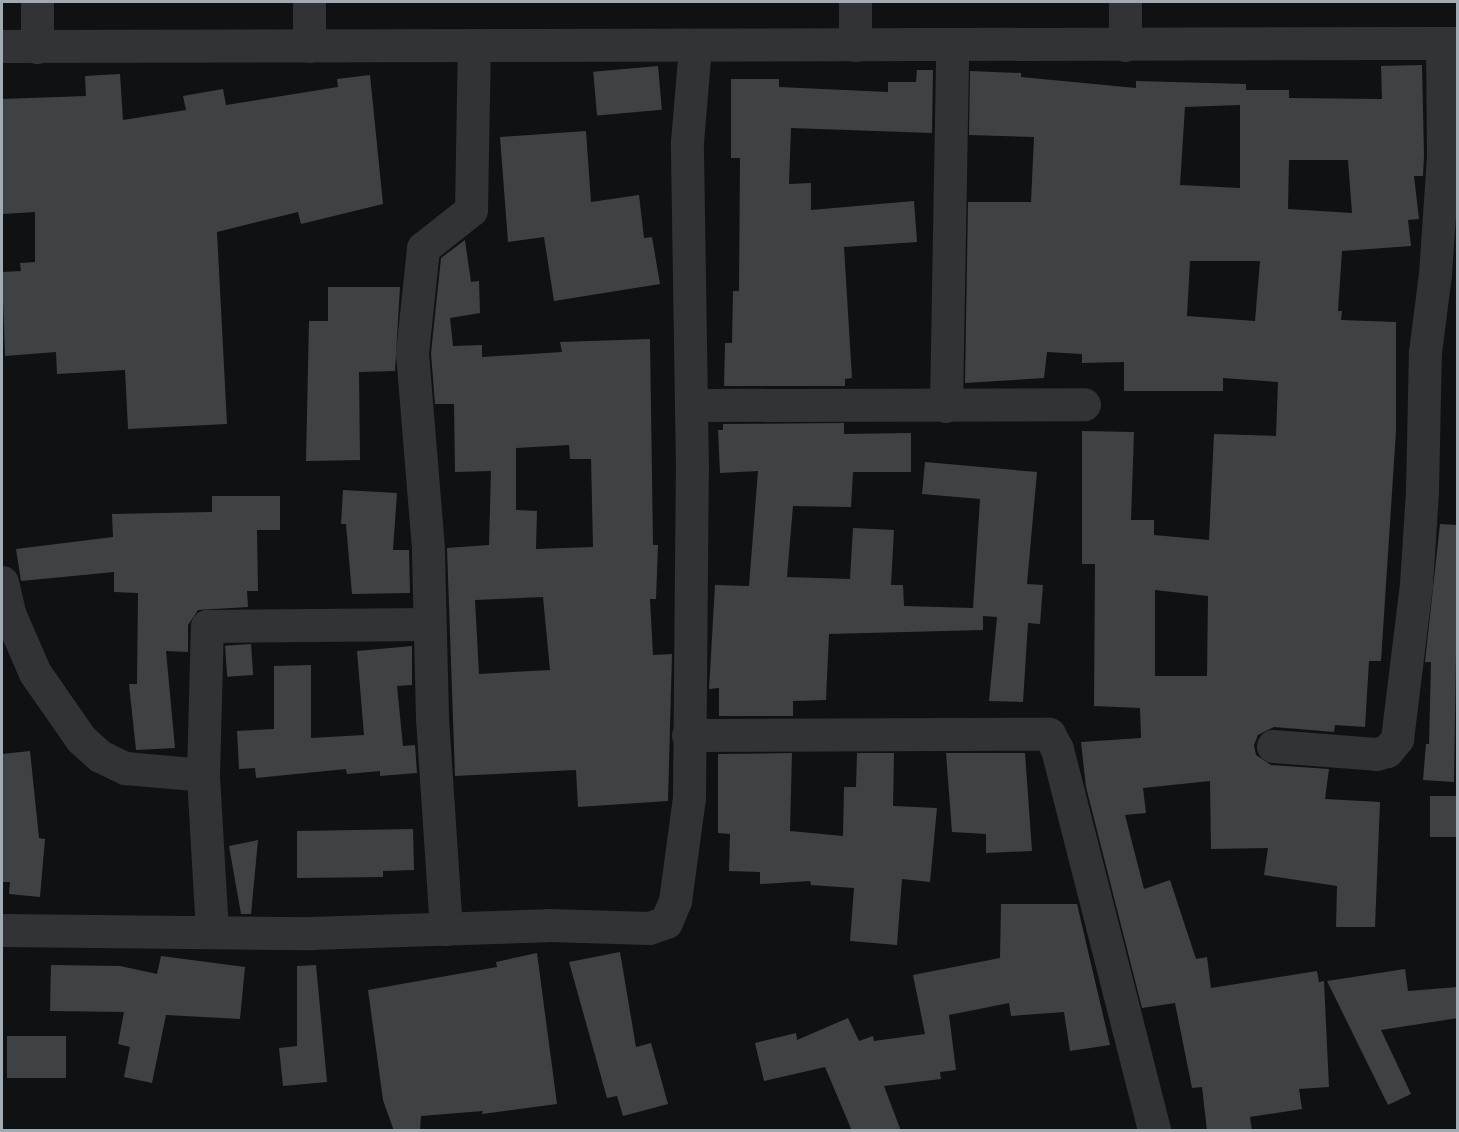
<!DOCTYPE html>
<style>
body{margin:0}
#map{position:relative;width:1459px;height:1132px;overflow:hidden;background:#101112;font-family:Signika,sans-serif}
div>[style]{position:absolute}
.building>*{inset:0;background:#3f4245;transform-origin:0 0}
.minor>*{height:33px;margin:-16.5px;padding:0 16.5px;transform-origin:16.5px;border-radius:16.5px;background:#313336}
span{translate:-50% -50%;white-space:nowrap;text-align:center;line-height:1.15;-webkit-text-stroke:6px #0b0c0c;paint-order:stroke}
.frame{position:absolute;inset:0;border:3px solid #a2abb2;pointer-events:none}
</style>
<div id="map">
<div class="building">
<i style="clip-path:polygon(evenodd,1422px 65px,1424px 155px,1423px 176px,1414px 176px,1419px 219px,1408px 220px,1411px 246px,1342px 251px,1338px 311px,1342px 311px,1341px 320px,1396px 322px,1396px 431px,1381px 661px,1369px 661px,1365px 727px,1335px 725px,1334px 732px,1274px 727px,1258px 735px,1254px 745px,1256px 755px,1271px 765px,1329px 769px,1325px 799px,1380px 802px,1375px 927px,1336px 927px,1337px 886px,1264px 875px,1268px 848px,1211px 849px,1210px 781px,1143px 788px,1146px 813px,1125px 815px,1144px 889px,1170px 880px,1196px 959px,1207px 957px,1211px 988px,1317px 971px,1319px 982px,1324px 981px,1329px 1087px,1299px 1089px,1302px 1109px,1250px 1117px,1252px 1131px,1207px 1131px,1202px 1087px,1192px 1088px,1175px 1003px,1142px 1008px,1086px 787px,1081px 742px,1141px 738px,1140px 708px,1094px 706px,1095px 564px,1082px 564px,1082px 431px,1134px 432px,1131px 520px,1154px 520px,1154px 535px,1209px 540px,1214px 434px,1276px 436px,1278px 382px,1223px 378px,1223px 391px,1124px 391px,1124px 362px,1082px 363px,1082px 354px,1047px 352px,1044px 378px,965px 383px,968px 202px,1031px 202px,1034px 137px,969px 135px,970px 71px,1021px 73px,1021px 77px,1136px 88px,1136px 81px,1246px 84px,1246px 90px,1289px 90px,1289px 98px,1382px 99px,1381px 66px,1422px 65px,1240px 105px,1240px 188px,1180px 185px,1185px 107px,1240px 105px,1422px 65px,1289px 160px,1348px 160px,1352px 213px,1288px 209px,1289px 160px,1422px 65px,1190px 261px,1260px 261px,1255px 321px,1187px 316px,1190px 261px,1422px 65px,1155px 590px,1208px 596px,1207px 676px,1155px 676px,1155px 590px)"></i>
<i style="left:658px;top:66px;width:44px;height:65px;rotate:85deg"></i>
<i style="clip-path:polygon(917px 70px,933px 70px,932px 133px,791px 128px,789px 184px,811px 183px,811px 210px,914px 201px,917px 242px,844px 247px,852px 378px,845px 379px,845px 386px,724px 386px,725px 343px,732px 343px,733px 291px,739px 291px,740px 158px,731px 158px,731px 79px,779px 79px,779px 87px,888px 92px,888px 82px,916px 82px)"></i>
<i style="clip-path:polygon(120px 74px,123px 120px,186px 110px,183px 96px,223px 89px,226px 105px,338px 87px,337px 79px,370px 75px,383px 204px,301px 224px,298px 212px,217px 232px,227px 424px,128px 429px,125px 370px,57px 374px,56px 352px,5px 356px,2px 272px,21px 271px,20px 263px,35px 262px,35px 212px,2px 214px,2px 99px,86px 96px,85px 76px)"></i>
<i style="clip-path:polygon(586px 131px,591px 202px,639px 195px,644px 238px,652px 237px,660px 284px,554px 301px,544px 237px,508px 242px,500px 137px)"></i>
<i style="clip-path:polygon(evenodd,465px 240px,471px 282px,479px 281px,480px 313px,450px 318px,453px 346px,482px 345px,482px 357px,562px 352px,560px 342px,650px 339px,653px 545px,658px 545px,656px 599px,650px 599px,653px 655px,672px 654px,668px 801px,578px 807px,576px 770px,455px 776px,447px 548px,489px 545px,491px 471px,455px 472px,454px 404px,435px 404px,431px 353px,441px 258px,465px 240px,569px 445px,570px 459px,591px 459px,593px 547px,536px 549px,537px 511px,516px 510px,516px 448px,569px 445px,465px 240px,543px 597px,550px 670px,479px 674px,475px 600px,543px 597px)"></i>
<i style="clip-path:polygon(328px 287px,400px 287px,395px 371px,359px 372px,360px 460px,306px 461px,309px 321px,328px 321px)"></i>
<i style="clip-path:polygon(844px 423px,844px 434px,911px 433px,911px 472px,853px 472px,851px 507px,793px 506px,787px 577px,850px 579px,853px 528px,894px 530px,891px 585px,903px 585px,904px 606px,973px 608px,980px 499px,922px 494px,925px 462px,1037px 472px,1027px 584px,1043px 585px,1040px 624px,1028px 623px,1023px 702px,989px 701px,997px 617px,983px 616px,983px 630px,829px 634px,826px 700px,793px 701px,793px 716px,719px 716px,719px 688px,709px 689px,715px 585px,749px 586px,758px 471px,720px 473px,718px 430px,723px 430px,723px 424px)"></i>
<i style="clip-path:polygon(343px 490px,397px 493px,393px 550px,409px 550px,410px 593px,352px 594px,346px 524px,341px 524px)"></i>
<i style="clip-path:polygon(212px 496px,280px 496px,280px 530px,257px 530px,258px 591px,247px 591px,248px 607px,198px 610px,188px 625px,188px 652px,166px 651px,175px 748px,136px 750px,129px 684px,137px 684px,138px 593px,114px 592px,114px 572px,21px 581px,16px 549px,113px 537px,112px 514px,212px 512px)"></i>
<i style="clip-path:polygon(1440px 524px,1458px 525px,1454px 782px,1423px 780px,1426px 744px,1429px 744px,1431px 662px,1425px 662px)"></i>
<i style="left:251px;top:644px;width:31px;height:26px;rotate:86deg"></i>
<i style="clip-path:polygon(412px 646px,412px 685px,397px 686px,403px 746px,415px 745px,417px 773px,380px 776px,380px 771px,347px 774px,346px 769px,256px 778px,255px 768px,239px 769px,237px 731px,274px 729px,274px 666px,311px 665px,311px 738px,364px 735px,357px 651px)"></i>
<i style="clip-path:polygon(30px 751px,39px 838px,45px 839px,40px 897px,9px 894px,10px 882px,2px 882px,2px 754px)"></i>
<i style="clip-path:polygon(792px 753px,790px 831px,843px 836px,844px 787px,856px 787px,857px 753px,894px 753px,893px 806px,937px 808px,930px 882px,902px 879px,897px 945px,850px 941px,854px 888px,811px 885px,810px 881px,760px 884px,760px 872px,729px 871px,730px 834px,718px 833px,718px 754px)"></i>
<i style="clip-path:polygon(946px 753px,1025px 753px,1032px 851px,986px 853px,986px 834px,952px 832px)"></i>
<i style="left:1430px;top:796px;width:28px;height:41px"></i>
<i style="clip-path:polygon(413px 829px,414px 870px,383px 871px,383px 877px,297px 878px,297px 831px)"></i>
<i style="clip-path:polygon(258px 840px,251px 914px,241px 914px,229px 846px)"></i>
<i style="clip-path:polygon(1001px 904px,1077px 904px,1110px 1045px,1070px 1051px,1064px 1012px,1011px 1016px,1009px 1003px,949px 1015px,956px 1070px,940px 1072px,941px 1079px,884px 1086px,901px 1131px,852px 1131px,825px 1067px,764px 1081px,755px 1043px,796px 1033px,797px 1040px,848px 1018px,859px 1041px,873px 1036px,874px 1041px,925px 1034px,913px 975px,1000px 958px)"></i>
<i style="clip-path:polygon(620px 952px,636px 1047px,651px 1043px,668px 1104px,623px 1116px,617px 1096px,607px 1098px,569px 962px)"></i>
<i style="clip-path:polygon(537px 953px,557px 1104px,482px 1114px,483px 1111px,421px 1116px,420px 1131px,394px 1131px,383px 1100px,368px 990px,497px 967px,496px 962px)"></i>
<i style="clip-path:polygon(161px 956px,245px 967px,240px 1019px,166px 1015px,152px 1083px,124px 1077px,130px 1047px,118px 1044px,124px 1012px,50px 1011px,51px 965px,120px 966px,157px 974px)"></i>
<i style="clip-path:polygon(316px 965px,327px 1082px,283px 1086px,279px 1048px,297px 1046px,297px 966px)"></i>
<i style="clip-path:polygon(1405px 969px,1408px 991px,1458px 987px,1458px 1018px,1381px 1030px,1411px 1094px,1388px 1105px,1327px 981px)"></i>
<i style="left:66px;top:1036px;width:42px;height:59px;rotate:90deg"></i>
</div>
<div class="minor">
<i style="left:309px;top:2px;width:44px;rotate:90deg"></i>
<i style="left:855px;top:45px;width:43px;rotate:-90deg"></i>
<i style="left:1125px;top:45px;width:43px;rotate:-90deg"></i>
<i style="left:2px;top:46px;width:1456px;rotate:-0.12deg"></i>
<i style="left:37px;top:47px;width:45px;rotate:-90deg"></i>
<i style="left:691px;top:405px;width:393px;rotate:-0.1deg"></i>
<i style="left:946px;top:406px;width:361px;rotate:-89deg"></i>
<i style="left:2px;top:582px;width:32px;rotate:77deg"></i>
<i style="left:9px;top:613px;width:65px;rotate:66.6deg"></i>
<i style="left:35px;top:673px;width:80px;rotate:55.1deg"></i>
<i style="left:81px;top:739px;width:25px;rotate:42deg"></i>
<i style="left:100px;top:756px;width:28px;rotate:26deg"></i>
<i style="left:125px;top:768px;width:78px;rotate:5.1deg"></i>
<i style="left:688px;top:735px;width:361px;rotate:-0.2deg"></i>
<i style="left:1049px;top:734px;width:17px;rotate:62deg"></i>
<i style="left:1057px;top:749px;width:393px;rotate:75.7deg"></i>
<i style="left:1273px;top:746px;width:103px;rotate:4.4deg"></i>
<i style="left:1376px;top:754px;width:11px;rotate:-15deg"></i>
<i style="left:1387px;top:751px;width:16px;rotate:-50deg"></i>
<i style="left:1397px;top:739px;width:156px;rotate:-83deg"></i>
<i style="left:1416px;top:584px;width:93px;rotate:-86.3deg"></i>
<i style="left:1422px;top:491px;width:139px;rotate:-88.8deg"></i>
<i style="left:1425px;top:352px;width:79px;rotate:-82.7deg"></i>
<i style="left:1435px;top:274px;width:118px;rotate:-86.1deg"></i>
<i style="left:1443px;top:156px;width:111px;rotate:-90.5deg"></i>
<i style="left:446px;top:929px;width:212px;rotate:-93.8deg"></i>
<i style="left:432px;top:717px;width:169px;rotate:-91.4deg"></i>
<i style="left:428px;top:548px;width:196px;rotate:-94.7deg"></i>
<i style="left:412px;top:353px;width:106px;rotate:-84deg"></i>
<i style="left:423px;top:248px;width:61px;rotate:-38.4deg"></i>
<i style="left:471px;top:210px;width:164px;rotate:-89deg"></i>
<i style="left:2px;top:930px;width:309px;rotate:0.6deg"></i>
<i style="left:311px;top:933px;width:237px;rotate:-1.9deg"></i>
<i style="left:548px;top:925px;width:101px;rotate:1.7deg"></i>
<i style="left:649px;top:928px;width:18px;rotate:-19deg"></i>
<i style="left:666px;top:922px;width:23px;rotate:-67deg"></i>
<i style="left:675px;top:901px;width:105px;rotate:-82.3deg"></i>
<i style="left:689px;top:797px;width:327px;rotate:-89.5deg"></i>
<i style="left:692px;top:470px;width:328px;rotate:-90.9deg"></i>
<i style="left:687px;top:142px;width:96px;rotate:-85.2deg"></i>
<i style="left:212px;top:932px;width:157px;rotate:-93.3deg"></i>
<i style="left:203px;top:775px;width:149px;rotate:-88.5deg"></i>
<i style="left:207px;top:626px;width:221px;rotate:-0.5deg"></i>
</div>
<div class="frame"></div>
</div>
